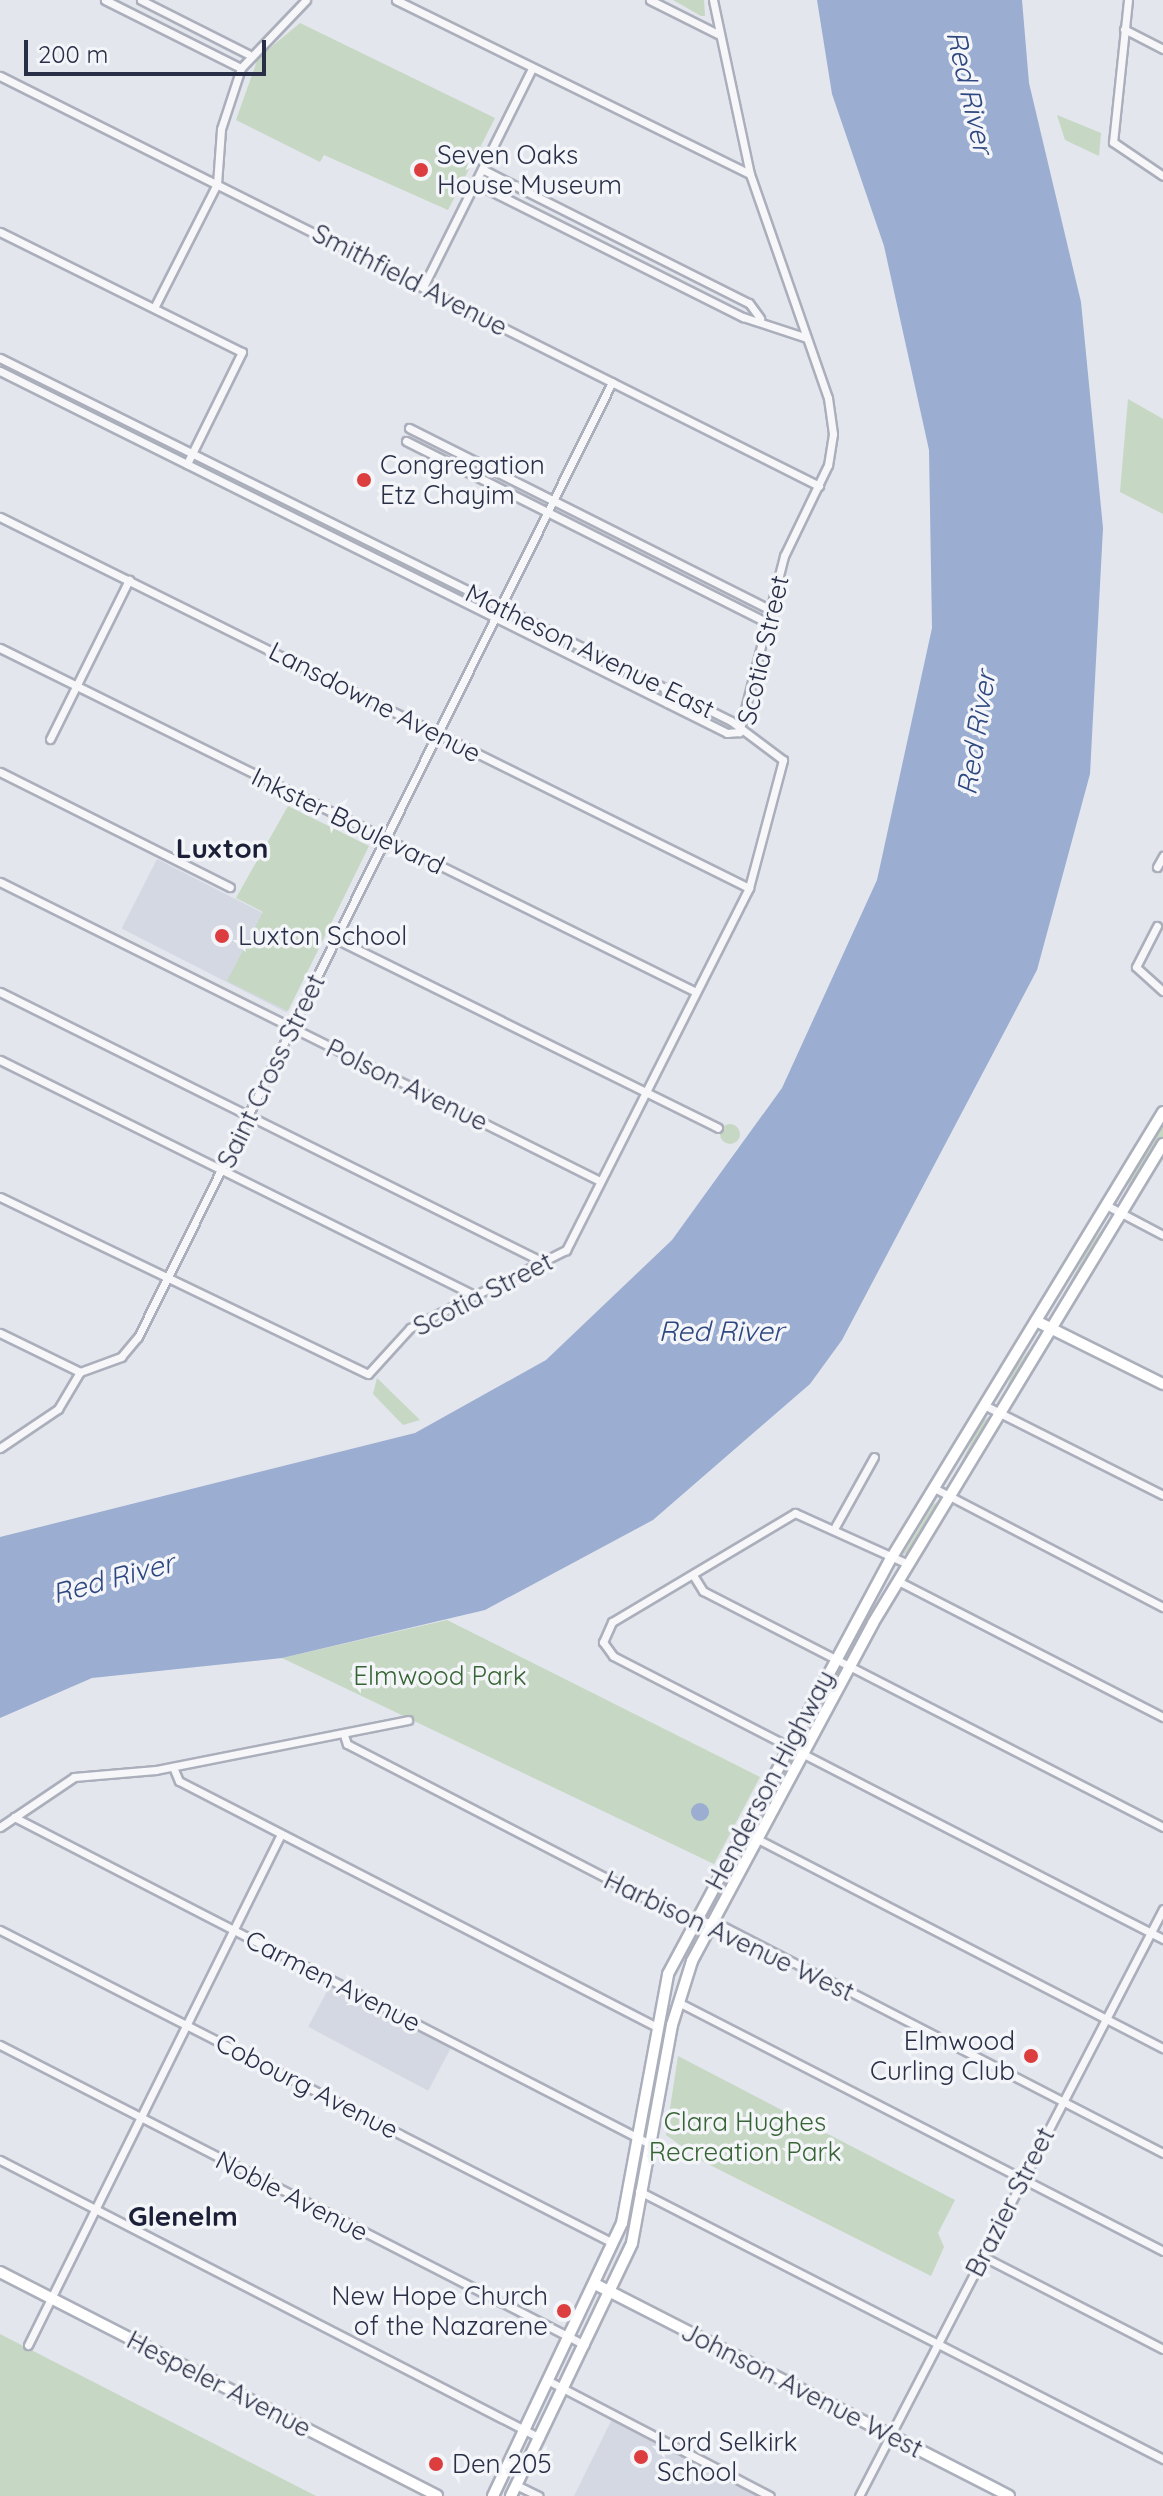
<!DOCTYPE html>
<style>
body{margin:0}
#map{position:relative;width:1163px;height:2496px;overflow:hidden;background:#e3e6ed;font-family:Quicksand,sans-serif}
div>[style]{position:absolute}
.built>*{inset:0;background:#d4d8e2;transform-origin:0 0}
.green>*{inset:0;background:#c6d7c3}
.round{border-radius:50%}
.water>*{inset:0;background:#9badd0}
.roads{filter:drop-shadow(2px 0 #abafbb) drop-shadow(-2px 0 #abafbb) drop-shadow(0 2px #abafbb) drop-shadow(0 -2px #abafbb)}
.street>*{height:7px;margin:-3.5px;padding:0 3.5px;transform-origin:3.5px;border-radius:3.5px;background:#f7f7fa}
.secondary>*{height:10px;margin:-5px;padding:0 5px;transform-origin:5px;border-radius:5px;background:#fff}
.dots>*{width:22px;height:22px;translate:-50% -50%;box-sizing:border-box;border:4px solid #f3f5f9;border-radius:50%}
span{translate:-50% -50%;white-space:nowrap;text-align:center;line-height:1.15;-webkit-text-stroke:7px #f3f5f9;paint-order:stroke}
.poi-label{font-size:26px;color:#292f47}
.left{translate:0 -50%;text-align:left}
.right{translate:-100% -50%;text-align:right}
.street-label{font-size:26px;color:#292f47}
.park-label{font-size:26px;color:#376434}
.water-label{font-size:28px;color:#2e4780;font-style:italic}
.neighbourhood-label{font-size:28px;color:#1b2038;font-weight:700}
.scale{position:absolute;left:24px;top:40px;width:242px;height:36px;box-sizing:border-box;border:4px solid #292f47;border-top:0;padding-left:10px;font-size:24px;line-height:28px;white-space:nowrap;color:#292f47;-webkit-text-stroke:6px #f3f5f9;paint-order:stroke}
</style>
<div id="map">
<div class="built">
<i style="left:157px;top:859px;width:185px;height:78px;rotate:27deg"></i>
<i style="left:333px;top:1980px;width:136px;height:53px;rotate:28deg"></i>
<i style="clip-path:polygon(613px 2417px,766px 2496px,574px 2496px)"></i>
</div>
<div class="green">
<i style="clip-path:polygon(673px 0,704px 0,705px 16px,701px 16px)"></i>
<i style="clip-path:polygon(300px 23px,495px 118px,448px 210px,324px 155px,320px 162px,236px 120px,258px 58px)"></i>
<i style="clip-path:polygon(1057px 115px,1101px 133px,1099px 156px,1065px 140px)"></i>
<i style="clip-path:polygon(1128px 399px,1163px 419px,1163px 514px,1120px 492px)"></i>
<i style="clip-path:polygon(288px 806px,369px 846px,288px 1011px,227px 981px,263px 912px,236px 898px)"></i>
<i class="round" style="left:720px;top:1124px;width:20px;height:20px"></i>
<i style="clip-path:polygon(1163px 1125px,1163px 1137px,1123px 1200px,1130px 1180px)"></i>
<i style="clip-path:polygon(1113px 1215px,1057px 1311px,1055px 1310px,1091px 1244px)"></i>
<i style="clip-path:polygon(1043px 1331px,1044px 1332px,1002px 1400px,1012px 1373px)"></i>
<i style="clip-path:polygon(377px 1378px,420px 1420px,403px 1425px,373px 1394px)"></i>
<i style="clip-path:polygon(991px 1415px,993px 1416px,950px 1485px,981px 1423px)"></i>
<i style="clip-path:polygon(941px 1499px,912px 1549px,902px 1556px,933px 1505px)"></i>
<i style="clip-path:polygon(447px 1620px,760px 1777px,714px 1864px,282px 1658px)"></i>
<i style="clip-path:polygon(678px 2056px,955px 2200px,938px 2233px,944px 2247px,931px 2276px,704px 2162px,666px 2135px)"></i>
<i style="clip-path:polygon(0 2334px,316px 2496px,0 2496px)"></i>
</div>
<div class="water">
<i style="clip-path:polygon(817px 0,1022px 0,1029px 83px,1081px 302px,1103px 528px,1090px 774px,1037px 970px,842px 1340px,810px 1384px,653px 1520px,485px 1610px,282px 1658px,92px 1678px,0 1718px,0 1537px,415px 1433px,546px 1360px,672px 1240px,782px 1088px,877px 880px,932px 628px,929px 450px,884px 246px,832px 94px)"></i>
<i class="round" style="left:691px;top:1803px;width:18px;height:18px"></i>
</div>
<div class="roads">
<div class="street">
<i style="left:105px;top:0;width:152px;rotate:26.6deg"></i>
<i style="left:141px;top:0;width:120px;rotate:26.8deg"></i>
<i style="left:396px;top:0;width:394px;rotate:26.2deg"></i>
<i style="left:650px;top:0;width:76px;rotate:26.6deg"></i>
<i style="left:713px;top:0;width:178px;rotate:78deg"></i>
<i style="left:750px;top:174px;width:237px;rotate:70.8deg"></i>
<i style="left:828px;top:398px;width:36px;rotate:82deg"></i>
<i style="left:833px;top:434px;width:31px;rotate:99deg"></i>
<i style="left:828px;top:465px;width:101px;rotate:115.8deg"></i>
<i style="left:784px;top:556px;width:182px;rotate:104.3deg"></i>
<i style="left:1128px;top:0;width:143px;rotate:96deg"></i>
<i style="left:1113px;top:142px;width:60px;rotate:34.2deg"></i>
<i style="left:1124px;top:29px;width:44px;rotate:27.1deg"></i>
<i style="left:0;top:76px;width:916px;rotate:26.59deg"></i>
<i style="left:482px;top:169px;width:299px;rotate:26.7deg"></i>
<i style="left:749px;top:303px;width:19px;rotate:54deg"></i>
<i style="left:475px;top:183px;width:300px;rotate:26.6deg"></i>
<i style="left:743px;top:317px;width:67px;rotate:18.2deg"></i>
<i style="left:0;top:232px;width:270px;rotate:26.4deg"></i>
<i style="left:242px;top:352px;width:125px;rotate:116.2deg"></i>
<i style="left:423px;top:287px;width:245px;rotate:-63.5deg"></i>
<i style="left:154px;top:308px;width:139px;rotate:-63.1deg"></i>
<i style="left:217px;top:184px;width:55px;rotate:-85.8deg"></i>
<i style="left:221px;top:129px;width:64px;rotate:-71.8deg"></i>
<i style="left:241px;top:68px;width:94px;rotate:-46.3deg"></i>
<i style="left:0;top:358px;width:816px;rotate:26.41deg"></i>
<i style="left:731px;top:721px;width:65px;rotate:36.9deg"></i>
<i style="left:783px;top:760px;width:132px;rotate:104.9deg"></i>
<i style="left:749px;top:888px;width:406px;rotate:116.8deg"></i>
<i style="left:566px;top:1250px;width:174px;rotate:153.4deg"></i>
<i style="left:410px;top:1328px;width:62px;rotate:132.4deg"></i>
<i style="left:368px;top:1374px;width:408px;rotate:-154.3deg"></i>
<i style="left:0;top:371px;width:812px;rotate:26.47deg"></i>
<i style="left:727px;top:733px;width:12px;rotate:-5deg"></i>
<i style="left:409px;top:428px;width:403px;rotate:26.7deg"></i>
<i style="left:406px;top:441px;width:403px;rotate:26.7deg"></i>
<i style="left:0;top:517px;width:836px;rotate:26.35deg"></i>
<i style="left:0;top:648px;width:776px;rotate:26.3deg"></i>
<i style="left:50px;top:739px;width:178px;rotate:-63.6deg"></i>
<i style="left:0;top:772px;width:257px;rotate:26.6deg"></i>
<i style="left:1157px;top:867px;width:13px;rotate:-61deg"></i>
<i style="left:0;top:882px;width:670px;rotate:26.49deg"></i>
<i style="left:1157px;top:926px;width:46px;rotate:117.1deg"></i>
<i style="left:1136px;top:967px;width:36px;rotate:42deg"></i>
<i style="left:336px;top:939px;width:426px;rotate:26.3deg"></i>
<i style="left:0;top:992px;width:609px;rotate:26.44deg"></i>
<i style="left:0;top:1060px;width:531px;rotate:26.37deg"></i>
<i style="left:1106px;top:1205px;width:64px;rotate:27.8deg"></i>
<i style="left:0;top:1333px;width:89px;rotate:26deg"></i>
<i style="left:984px;top:1405px;width:200px;rotate:26.7deg"></i>
<i style="left:0;top:1448px;width:70px;rotate:-33.9deg"></i>
<i style="left:58px;top:1409px;width:43px;rotate:-59.3deg"></i>
<i style="left:80px;top:1372px;width:44px;rotate:-20.1deg"></i>
<i style="left:121px;top:1357px;width:26px;rotate:-50deg"></i>
<i style="left:138px;top:1337px;width:1066px;rotate:-63.6deg"></i>
<i style="left:934px;top:1488px;width:258px;rotate:27.5deg"></i>
<i style="left:835px;top:1527px;width:80px;rotate:-60.9deg"></i>
<i style="left:908px;top:1564px;width:124px;rotate:-155.7deg"></i>
<i style="left:795px;top:1513px;width:213px;rotate:149.2deg"></i>
<i style="left:612px;top:1622px;width:22px;rotate:114deg"></i>
<i style="left:603px;top:1642px;width:17px;rotate:54deg"></i>
<i style="left:613px;top:1656px;width:619px;rotate:27.23deg"></i>
<i style="left:693px;top:1575px;width:19px;rotate:58deg"></i>
<i style="left:703px;top:1591px;width:517px;rotate:27.16deg"></i>
<i style="left:898px;top:1581px;width:298px;rotate:27.2deg"></i>
<i style="left:344px;top:1735px;width:9px;rotate:72deg"></i>
<i style="left:347px;top:1744px;width:338px;rotate:27.3deg"></i>
<i style="left:647px;top:1899px;width:52px;rotate:26.1deg"></i>
<i style="left:694px;top:1922px;width:21px"></i>
<i style="left:715px;top:1922px;width:504px;rotate:27.28deg"></i>
<i style="left:173px;top:1767px;width:15px;rotate:67deg"></i>
<i style="left:179px;top:1781px;width:535px;rotate:27.24deg"></i>
<i style="left:14px;top:1817px;width:717px;rotate:27.21deg"></i>
<i style="left:0;top:1827px;width:89px;rotate:-34deg"></i>
<i style="left:74px;top:1777px;width:82px;rotate:-4.9deg"></i>
<i style="left:156px;top:1770px;width:257px;rotate:-11.2deg"></i>
<i style="left:742px;top:1831px;width:474px;rotate:27.3deg"></i>
<i style="left:0;top:1930px;width:688px;rotate:27.05deg"></i>
<i style="left:678px;top:2002px;width:545px;rotate:27.18deg"></i>
<i style="left:0;top:2045px;width:657px;rotate:27.15deg"></i>
<i style="left:0;top:2160px;width:607px;rotate:27.24deg"></i>
<i style="left:639px;top:2191px;width:589px;rotate:27.09deg"></i>
<i style="left:982px;top:2256px;width:203px;rotate:27.2deg"></i>
<i style="left:28px;top:2345px;width:570px;rotate:-63.66deg"></i>
<i style="left:547px;top:2380px;width:251px;rotate:27.5deg"></i>
<i style="left:516px;top:2485px;width:25px;rotate:26deg"></i>
<i style="left:859px;top:2496px;width:661px;rotate:-62.62deg"></i>
</div>
<div class="secondary">
<i style="left:1036px;top:1321px;width:142px;rotate:26.4deg"></i>
<i style="left:0;top:2272px;width:491px;rotate:27.1deg"></i>
<i style="left:595px;top:2284px;width:465px;rotate:27.1deg"></i>
<i style="left:493px;top:2496px;width:302px;rotate:-64.7deg"></i>
<i style="left:622px;top:2223px;width:253px;rotate:-79.5deg"></i>
<i style="left:668px;top:1974px;width:473px;rotate:-61.8deg"></i>
<i style="left:892px;top:1557px;width:521px;rotate:-58.66deg"></i>
<i style="left:511px;top:2496px;width:280px;rotate:-64.4deg"></i>
<i style="left:632px;top:2243px;width:222px;rotate:-79.6deg"></i>
<i style="left:672px;top:2025px;width:67px;rotate:-72.6deg"></i>
<i style="left:692px;top:1961px;width:383px;rotate:-61.8deg"></i>
<i style="left:873px;top:1623px;width:560px;rotate:-58.81deg"></i>
</div>
</div>
<div class="dots">
<i style="left:421px;top:170px;background:#dc3d3e"></i>
<i style="left:364px;top:480px;background:#dc3d3e"></i>
<i style="left:222px;top:936px;background:#dc3d3e"></i>
<i style="left:1031px;top:2056px;background:#dc3d3e"></i>
<i style="left:564px;top:2311px;background:#dc3d3e"></i>
<i style="left:641px;top:2457px;background:#dc3d3e"></i>
<i style="left:436px;top:2464px;background:#dc3d3e"></i>
</div>
<div class="poi-label">
<span class="left" style="left:437px;top:170px">Seven Oaks<br>House Museum</span>
<span class="left" style="left:380px;top:480px">Congregation<br>Etz Chayim</span>
<span class="left" style="left:238px;top:936px">Luxton School</span>
<span class="right" style="left:1015px;top:2056px">Elmwood<br>Curling Club</span>
<span class="right" style="left:548px;top:2311px">New Hope Church<br>of the Nazarene</span>
<span class="left" style="left:657px;top:2457px">Lord Selkirk<br>School</span>
<span class="left" style="left:452px;top:2464px">Den 205</span>
</div>
<div class="street-label">
<span style="left:410px;top:280px;rotate:27deg">Smithfield Avenue</span>
<span style="left:763px;top:650px;rotate:-77deg">Scotia Street</span>
<span style="left:590px;top:651px;rotate:26deg">Matheson Avenue East</span>
<span style="left:375px;top:702px;rotate:27deg">Lansdowne Avenue</span>
<span style="left:348px;top:821px;rotate:26deg">Inkster Boulevard</span>
<span style="left:271px;top:1071px;rotate:-64deg">Saint Cross Street</span>
<span style="left:407px;top:1085px;rotate:26deg">Polson Avenue</span>
<span style="left:483px;top:1294px;rotate:-27deg">Scotia Street</span>
<span style="left:770px;top:1780px;rotate:-62deg">Henderson Highway</span>
<span style="left:729px;top:1936px;rotate:25deg">Harbison Avenue West</span>
<span style="left:333px;top:1981px;rotate:27deg">Carmen Avenue</span>
<span style="left:307px;top:2086px;rotate:27deg">Cobourg Avenue</span>
<span style="left:292px;top:2196px;rotate:27deg">Noble Avenue</span>
<span style="left:1010px;top:2202px;rotate:-63deg">Brazier Street</span>
<span style="left:219px;top:2384px;rotate:27deg">Hespeler Avenue</span>
<span style="left:802px;top:2390px;rotate:27deg">Johnson Avenue West</span>
</div>
<div class="park-label">
<span style="left:440px;top:1676px">Elmwood Park</span>
<span style="left:745px;top:2137px">Clara Hughes<br>Recreation Park</span>
</div>
<div class="water-label">
<span style="left:970px;top:92px;rotate:77deg">Red River</span>
<span style="left:976px;top:733px;rotate:-81deg">Red River</span>
<span style="left:721px;top:1331px">Red River</span>
<span style="left:113px;top:1578px;rotate:-15deg">Red River</span>
</div>
<div class="neighbourhood-label">
<span style="left:222px;top:848px">Luxton</span>
<span style="left:183px;top:2216px">Glenelm</span>
</div>
<div class="scale">200 m</div>
</div>
